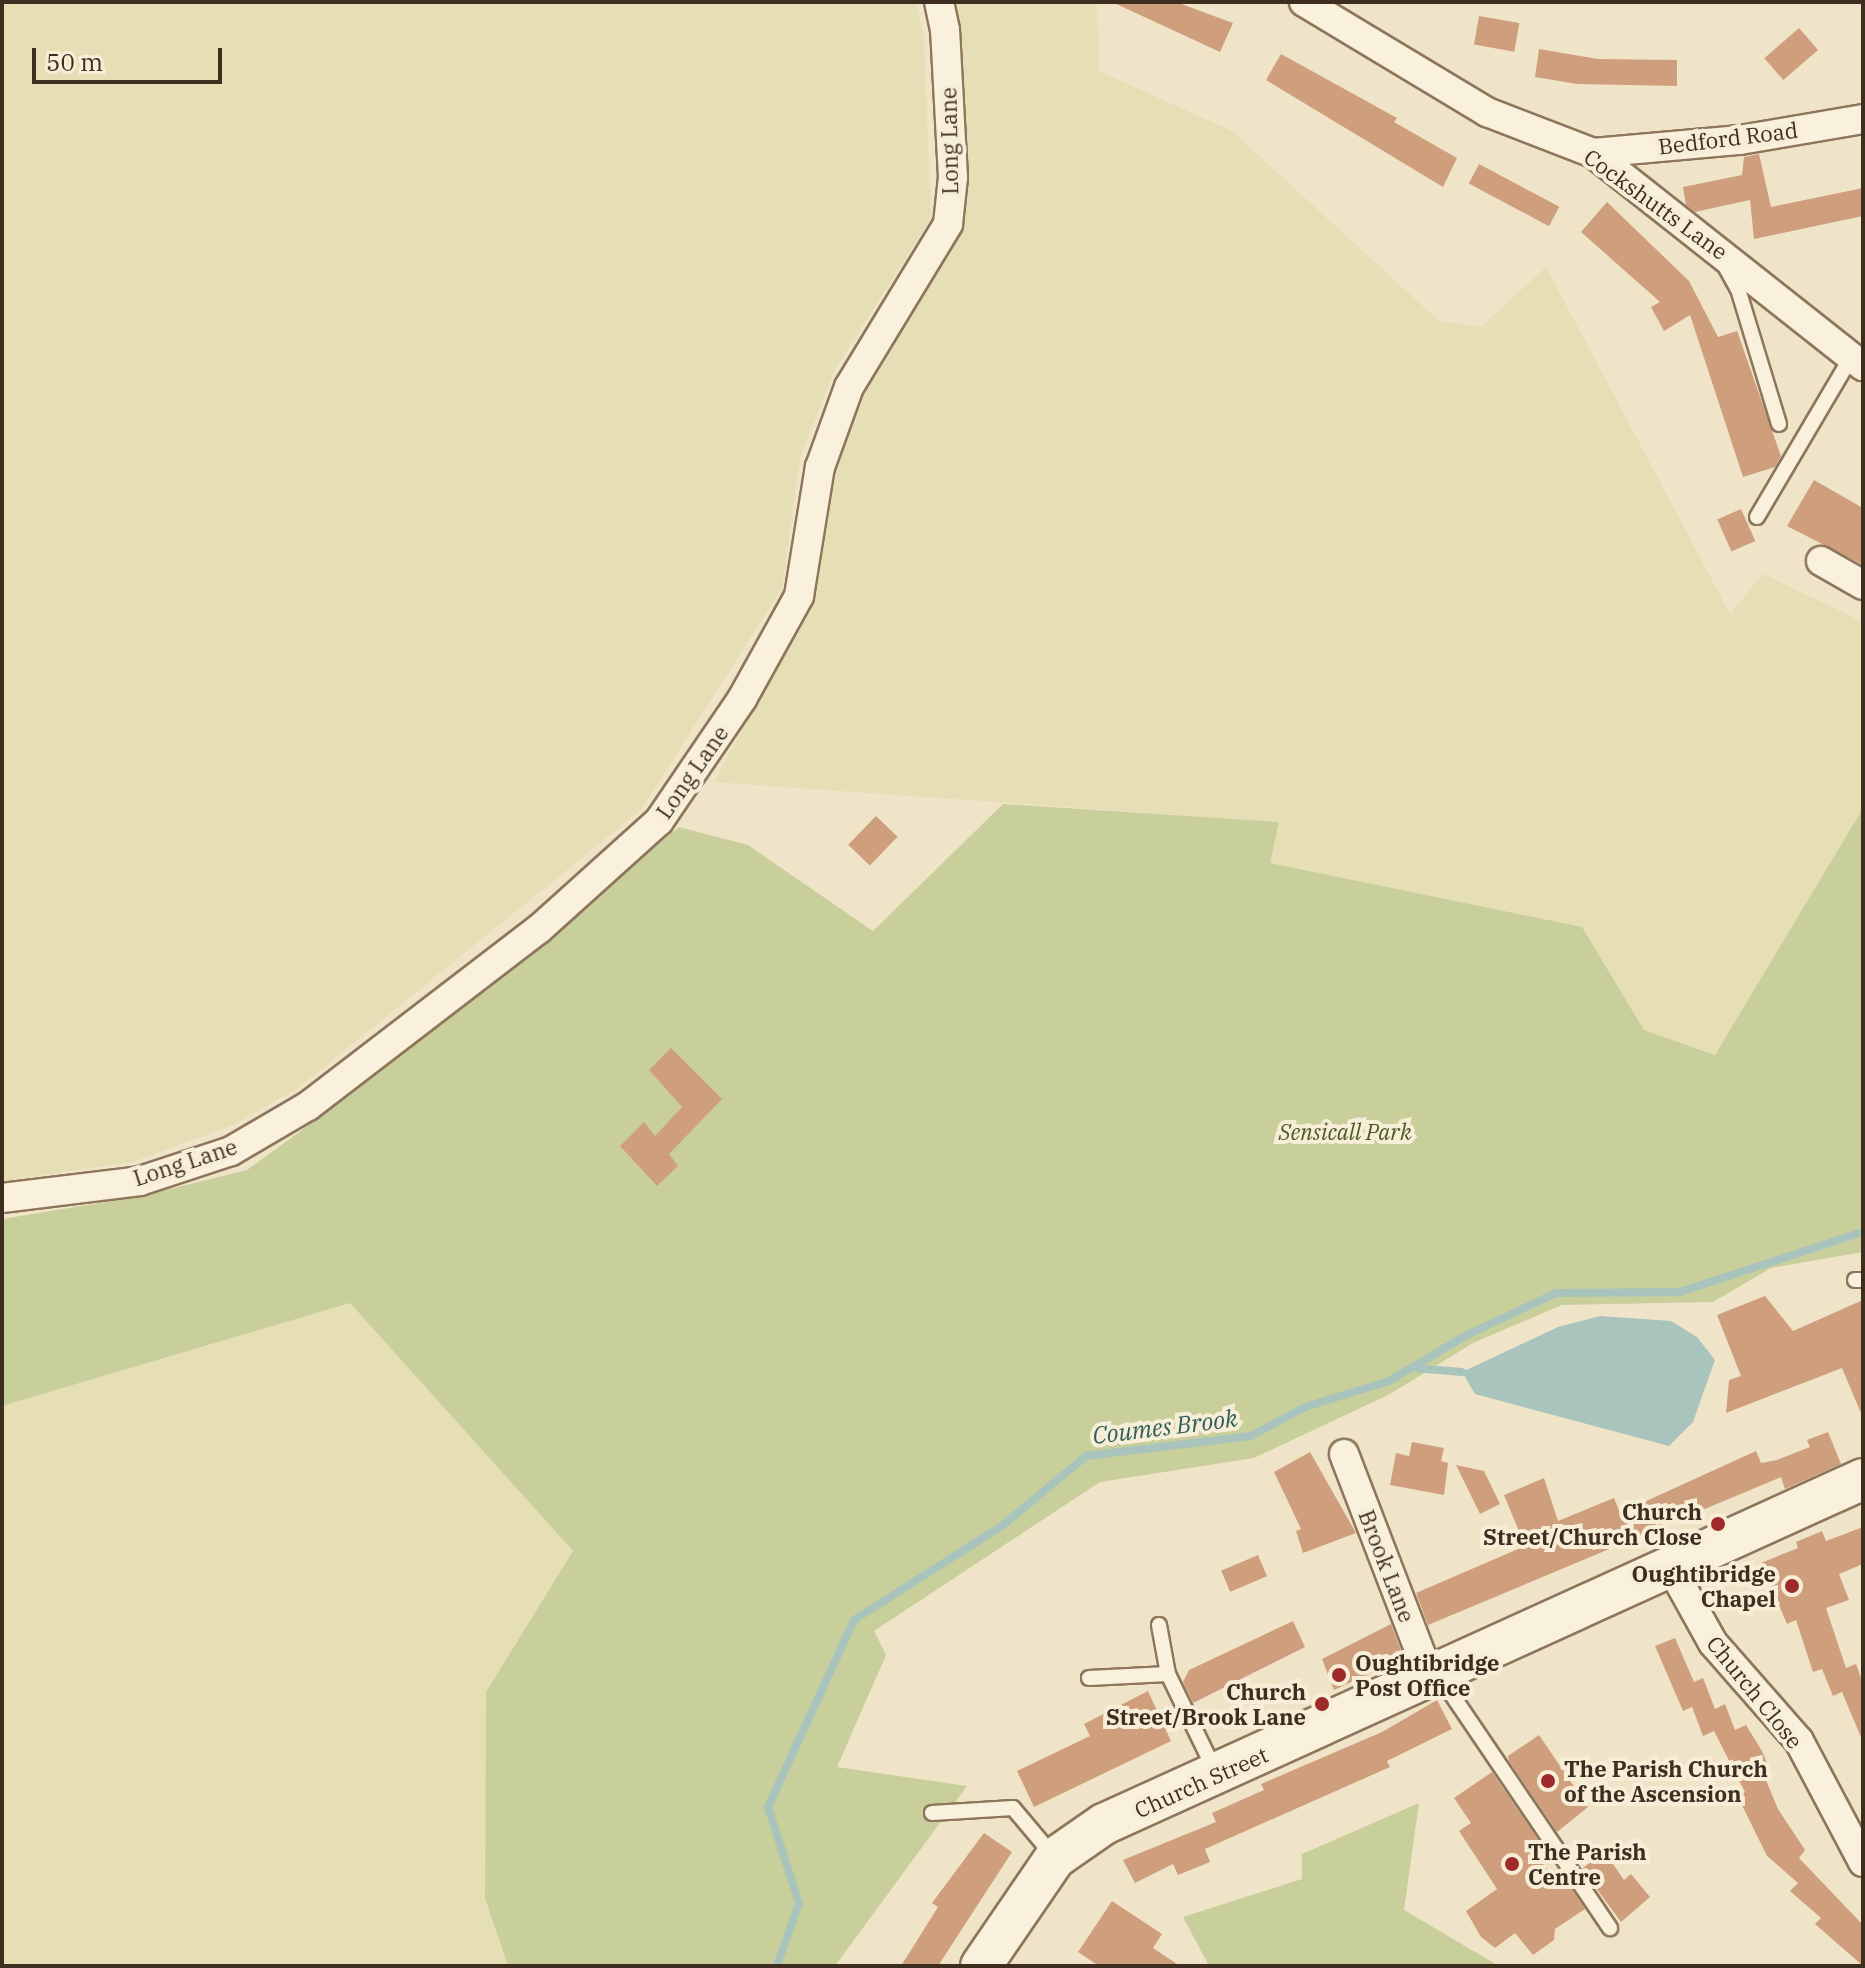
<!DOCTYPE html>
<style>
body{margin:0}
#map{position:relative;width:1865px;height:1968px;overflow:hidden;background:#f0e4c8;font-family:"IBM Plex Serif",serif}
div>[style]{position:absolute}
.farmland>*{inset:0;background:#e6deb5}
.green>*{inset:0;background:#c9cf9b}
.water>*{inset:0;background:#a9c4bc}
.stream>*{height:8px;margin:-4px;padding:0 4px;transform-origin:4px;border-radius:4px;background:#a9c4bc}
.building>*{inset:0;background:#cf9f7d;transform-origin:0 0}
.roads{filter:drop-shadow(2px 0 #8d765c) drop-shadow(-2px 0 #8d765c) drop-shadow(0 2px #8d765c) drop-shadow(0 -2px #8d765c)}
.lane>*{height:14px;margin:-7px;padding:0 7px;transform-origin:7px;border-radius:7px;background:#faf1dc}
.street>*{height:28px;margin:-14px;padding:0 14px;transform-origin:14px;border-radius:14px;background:#faf1dc}
.secondary>*{height:40px;margin:-20px;padding:0 20px;transform-origin:20px;border-radius:20px;background:#faf1dc}
.dots>*{width:22px;height:22px;translate:-50% -50%;box-sizing:border-box;border:4px solid #f7eed8;border-radius:50%}
span{translate:-50% -50%;white-space:nowrap;text-align:center;line-height:1.15;-webkit-text-stroke:8px #f7eed8;paint-order:stroke}
.street-label{font-size:22px;color:#3d2e20}
.park-label{font-size:22px;color:#4d5a26;font-style:italic}
.poi-label{font-size:22px;color:#3d2e20;font-weight:700}
.right{translate:-100% -50%;text-align:right}
.left{translate:0 -50%;text-align:left}
.water-label{font-size:24px;color:#2f5d5a;font-style:italic}
.frame{position:absolute;inset:0;border:4px solid #3d2e20;pointer-events:none}
.scale{position:absolute;left:32px;top:48px;width:190px;height:36px;box-sizing:border-box;border:4px solid #3d2e20;border-top:0;padding-left:10px;font-size:24px;line-height:28px;white-space:nowrap;color:#3d2e20;-webkit-text-stroke:6px #f7eed8;paint-order:stroke}
</style>
<div id="map">
<div class="farmland">
<i style="clip-path:polygon(2px 2px,916px 2px,924px 38px,931px 218px,835px 369px,800px 458px,782px 588px,641px 810px,298px 1088px,233px 1125px,133px 1162px,2px 1181px)"></i>
<i style="clip-path:polygon(953px 2px,1097px 2px,1099px 71px,1232px 131px,1439px 321px,1481px 327px,1546px 267px,1730px 614px,1763px 574px,1863px 622px,1863px 808px,1716px 1055px,1644px 1030px,1582px 927px,1269px 863px,1279px 822px,714px 782px,816px 593px,835px 467px,863px 397px,962px 232px,959px 23px)"></i>
<i style="clip-path:polygon(350px 1303px,573px 1551px,486px 1692px,485px 1898px,508px 1966px,2px 1966px,2px 1406px)"></i>
</div>
<div class="green">
<i style="clip-path:polygon(1003px 804px,1279px 822px,1270px 863px,1582px 927px,1644px 1030px,1715px 1055px,1863px 808px,1863px 1252px,1771px 1268px,1713px 1302px,1562px 1305px,1473px 1343px,1390px 1394px,1254px 1458px,1100px 1482px,874px 1631px,886px 1655px,837px 1767px,967px 1786px,835px 1966px,508px 1966px,485px 1898px,486px 1692px,573px 1551px,350px 1303px,2px 1406px,2px 1219px,142px 1196px,247px 1170px,328px 1111px,679px 827px,748px 845px,873px 931px)"></i>
<i style="clip-path:polygon(1419px 1803px,1404px 1910px,1499px 1966px,1209px 1966px,1183px 1917px,1302px 1879px,1302px 1854px)"></i>
</div>
<div class="water">
<i style="clip-path:polygon(1600px 1316px,1671px 1321px,1697px 1337px,1715px 1360px,1693px 1422px,1669px 1446px,1475px 1394px,1462px 1372px,1558px 1327px)"></i>
</div>
<div class="stream">
<i style="left:1414px;top:1368px;width:48px;rotate:4.8deg"></i>
<i style="left:777px;top:1966px;width:67px;rotate:-70.8deg"></i>
<i style="left:799px;top:1903px;width:101px;rotate:-107.9deg"></i>
<i style="left:768px;top:1807px;width:206px;rotate:-65.3deg"></i>
<i style="left:854px;top:1620px;width:177px;rotate:-32.5deg"></i>
<i style="left:1003px;top:1525px;width:108px;rotate:-39.7deg"></i>
<i style="left:1086px;top:1456px;width:166px;rotate:-6.9deg"></i>
<i style="left:1251px;top:1436px;width:61px;rotate:-28.2deg"></i>
<i style="left:1305px;top:1407px;width:88px;rotate:-17.2deg"></i>
<i style="left:1389px;top:1381px;width:88px;rotate:-30.6deg"></i>
<i style="left:1465px;top:1336px;width:101px;rotate:-25.3deg"></i>
<i style="left:1556px;top:1293px;width:124px;rotate:-0.5deg"></i>
<i style="left:1680px;top:1292px;width:193px;rotate:-18.2deg"></i>
</div>
<div class="building">
<i style="clip-path:polygon(1112px 2px,1176px 2px,1233px 23px,1220px 52px)"></i>
<i style="left:1479px;top:16px;width:41px;height:29px;rotate:10deg"></i>
<i style="left:1799px;top:28px;width:29px;height:46px;rotate:49deg"></i>
<i style="clip-path:polygon(1539px 49px,1598px 59px,1677px 60px,1677px 86px,1577px 84px,1535px 77px)"></i>
<i style="clip-path:polygon(1281px 54px,1397px 118px,1394px 122px,1457px 158px,1443px 187px,1266px 80px)"></i>
<i style="clip-path:polygon(1759px 154px,1771px 207px,1863px 188px,1863px 216px,1754px 239px,1750px 200px,1695px 212px,1686px 205px,1683px 187px,1742px 175px,1744px 157px)"></i>
<i style="left:1479px;top:164px;width:91px;height:22px;rotate:28deg"></i>
<i style="clip-path:polygon(1607px 202px,1689px 281px,1718px 337px,1737px 331px,1781px 456px,1775px 467px,1743px 477px,1690px 315px,1664px 331px,1651px 307px,1660px 302px,1581px 232px)"></i>
<i style="clip-path:polygon(1814px 480px,1863px 508px,1863px 565px,1787px 526px)"></i>
<i style="left:1741px;top:509px;width:35px;height:26px;rotate:66deg"></i>
<i style="left:876px;top:816px;width:30px;height:40px;rotate:44deg"></i>
<i style="clip-path:polygon(671px 1048px,722px 1099px,669px 1154px,678px 1166px,657px 1186px,620px 1146px,644px 1122px,655px 1136px,682px 1107px,649px 1070px)"></i>
<i style="clip-path:polygon(1765px 1296px,1793px 1331px,1863px 1300px,1863px 1418px,1842px 1368px,1726px 1413px,1729px 1380px,1741px 1376px,1717px 1315px)"></i>
<i style="clip-path:polygon(1828px 1432px,1841px 1464px,1785px 1489px,1781px 1477px,1428px 1625px,1416px 1593px,1525px 1546px,1504px 1495px,1544px 1478px,1558px 1521px,1614px 1498px,1620px 1513px,1756px 1451px,1761px 1463px,1777px 1460px,1810px 1447px,1807px 1440px)"></i>
<i style="clip-path:polygon(1412px 1442px,1444px 1448px,1441px 1461px,1448px 1463px,1444px 1495px,1390px 1485px,1396px 1453px,1409px 1456px)"></i>
<i style="clip-path:polygon(1310px 1452px,1356px 1533px,1303px 1553px,1296px 1531px,1301px 1529px,1274px 1472px)"></i>
<i style="clip-path:polygon(1456px 1465px,1484px 1471px,1500px 1504px,1480px 1514px)"></i>
<i style="clip-path:polygon(1863px 1527px,1863px 1564px,1839px 1574px,1849px 1600px,1826px 1608px,1846px 1668px,1856px 1664px,1863px 1683px,1863px 1742px,1842px 1692px,1833px 1696px,1822px 1669px,1813px 1672px,1796px 1620px,1787px 1624px,1761px 1563px,1798px 1548px,1796px 1542px,1822px 1531px,1826px 1541px)"></i>
<i style="left:1258px;top:1555px;width:23px;height:40px;rotate:67deg"></i>
<i style="clip-path:polygon(1293px 1621px,1305px 1647px,1193px 1703px,1183px 1682px,1189px 1670px)"></i>
<i style="clip-path:polygon(1391px 1624px,1404px 1658px,1334px 1690px,1322px 1659px)"></i>
<i style="clip-path:polygon(1675px 1638px,1694px 1682px,1703px 1678px,1715px 1709px,1725px 1704px,1735px 1730px,1746px 1725px,1762px 1751px,1770px 1770px,1763px 1773px,1778px 1809px,1805px 1850px,1799px 1858px,1863px 1925px,1863px 1966px,1815px 1924px,1821px 1918px,1790px 1891px,1798px 1883px,1767px 1856px,1737px 1795px,1745px 1792px,1714px 1731px,1703px 1736px,1692px 1707px,1683px 1711px,1655px 1646px)"></i>
<i style="clip-path:polygon(1148px 1691px,1171px 1741px,1034px 1807px,1017px 1771px,1090px 1736px,1084px 1724px)"></i>
<i style="clip-path:polygon(1437px 1700px,1452px 1729px,1387px 1761px,1390px 1767px,1205px 1849px,1210px 1862px,1178px 1875px,1173px 1864px,1135px 1883px,1123px 1860px,1216px 1822px,1212px 1813px,1264px 1790px,1261px 1784px,1382px 1732px)"></i>
<i style="clip-path:polygon(1539px 1735px,1588px 1807px,1557px 1832px,1509px 1761px,1508px 1756px)"></i>
<i style="clip-path:polygon(1492px 1772px,1542px 1845px,1534px 1851px,1560px 1887px,1567px 1882px,1585px 1909px,1555px 1929px,1554px 1940px,1533px 1955px,1515px 1933px,1495px 1948px,1481px 1937px,1466px 1911px,1497px 1889px,1459px 1831px,1471px 1823px,1454px 1798px)"></i>
<i style="clip-path:polygon(984px 1833px,1012px 1852px,938px 1966px,901px 1966px,938px 1907px,932px 1903px)"></i>
<i style="clip-path:polygon(1604px 1851px,1624px 1880px,1631px 1874px,1650px 1897px,1621px 1922px,1582px 1869px)"></i>
<i style="clip-path:polygon(1112px 1901px,1162px 1934px,1153px 1948px,1180px 1966px,1099px 1966px,1078px 1952px)"></i>
</div>
<div class="roads">
<div class="lane">
<i style="left:1725px;top:266px;width:26px;rotate:61deg"></i>
<i style="left:1738px;top:289px;width:141px;rotate:73.1deg"></i>
<i style="left:1757px;top:517px;width:187px;rotate:-59.5deg"></i>
<i style="left:1855px;top:1280px;width:8px"></i>
<i style="left:1159px;top:1625px;width:50px;rotate:79.6deg"></i>
<i style="left:1438px;top:1674px;width:307px;rotate:55.9deg"></i>
<i style="left:1089px;top:1678px;width:79px;rotate:-2.9deg"></i>
<i style="left:1168px;top:1674px;width:108px;rotate:64.1deg"></i>
<i style="left:932px;top:1813px;width:81px;rotate:-3.5deg"></i>
<i style="left:1013px;top:1808px;width:65px;rotate:50deg"></i>
</div>
<div class="street">
<i style="left:1304px;top:2px;width:214px;rotate:31deg"></i>
<i style="left:1487px;top:112px;width:114px;rotate:21.1deg"></i>
<i style="left:1593px;top:153px;width:344px;rotate:38.3deg"></i>
<i style="left:1593px;top:153px;width:148px;rotate:-5.1deg"></i>
<i style="left:1740px;top:140px;width:125px;rotate:-9.7deg"></i>
<i style="left:1821px;top:561px;width:48px;rotate:29.7deg"></i>
<i style="left:2px;top:1198px;width:139px;rotate:-7deg"></i>
<i style="left:140px;top:1181px;width:96px;rotate:-18.2deg"></i>
<i style="left:231px;top:1151px;width:89px;rotate:-30.3deg"></i>
<i style="left:308px;top:1106px;width:291px;rotate:-37.5deg"></i>
<i style="left:539px;top:929px;width:161px;rotate:-42deg"></i>
<i style="left:659px;top:821px;width:148px;rotate:-55.8deg"></i>
<i style="left:742px;top:699px;width:118px;rotate:-61deg"></i>
<i style="left:799px;top:596px;width:131px;rotate:-80.8deg"></i>
<i style="left:820px;top:467px;width:85px;rotate:-70.1deg"></i>
<i style="left:849px;top:387px;width:191px;rotate:-58.7deg"></i>
<i style="left:948px;top:224px;width:47px;rotate:-83.9deg"></i>
<i style="left:953px;top:177px;width:147px;rotate:-93.1deg"></i>
<i style="left:945px;top:30px;width:29px;rotate:-102deg"></i>
<i style="left:1344px;top:1454px;width:240px;rotate:69deg"></i>
<i style="left:1669px;top:1564px;width:90px;rotate:60.9deg"></i>
<i style="left:1713px;top:1643px;width:130px;rotate:48.7deg"></i>
<i style="left:1799px;top:1741px;width:137px;rotate:62.1deg"></i>
</div>
<div class="secondary">
<i style="left:981px;top:1966px;width:131px;rotate:-55.6deg"></i>
<i style="left:1055px;top:1858px;width:60px;rotate:-34.8deg"></i>
<i style="left:1104px;top:1824px;width:834px;rotate:-24.44deg"></i>
</div>
</div>
<div class="dots">
<i style="left:1718px;top:1524px;background:#9e2a2b"></i>
<i style="left:1792px;top:1586px;background:#9e2a2b"></i>
<i style="left:1339px;top:1675px;background:#9e2a2b"></i>
<i style="left:1322px;top:1704px;background:#9e2a2b"></i>
<i style="left:1548px;top:1781px;background:#9e2a2b"></i>
<i style="left:1512px;top:1864px;background:#9e2a2b"></i>
</div>
<div class="street-label">
<span style="left:1728px;top:138px;rotate:-7deg">Bedford Road</span>
<span style="left:949px;top:141px;rotate:-91deg">Long Lane</span>
<span style="left:1656px;top:204px;rotate:36deg">Cockshutts Lane</span>
<span style="left:692px;top:772px;rotate:-55deg">Long Lane</span>
<span style="left:185px;top:1162px;rotate:-18deg">Long Lane</span>
<span style="left:1387px;top:1566px;rotate:69deg">Brook Lane</span>
<span style="left:1755px;top:1692px;rotate:51deg">Church Close</span>
<span style="left:1201px;top:1782px;rotate:-24deg">Church Street</span>
</div>
<div class="park-label">
<span style="left:1345px;top:1132px">Sensicall Park</span>
</div>
<div class="poi-label">
<span class="right" style="left:1702px;top:1524px">Church<br>Street/Church Close</span>
<span class="right" style="left:1776px;top:1586px">Oughtibridge<br>Chapel</span>
<span class="left" style="left:1355px;top:1675px">Oughtibridge<br>Post Office</span>
<span class="right" style="left:1306px;top:1704px">Church<br>Street/Brook Lane</span>
<span class="left" style="left:1564px;top:1781px">The Parish Church<br>of the Ascension</span>
<span class="left" style="left:1528px;top:1864px">The Parish<br>Centre</span>
</div>
<div class="water-label">
<span style="left:1165px;top:1427px;rotate:-7deg">Coumes Brook</span>
</div>
<div class="frame"></div>
<div class="scale">50 m</div>
</div>
